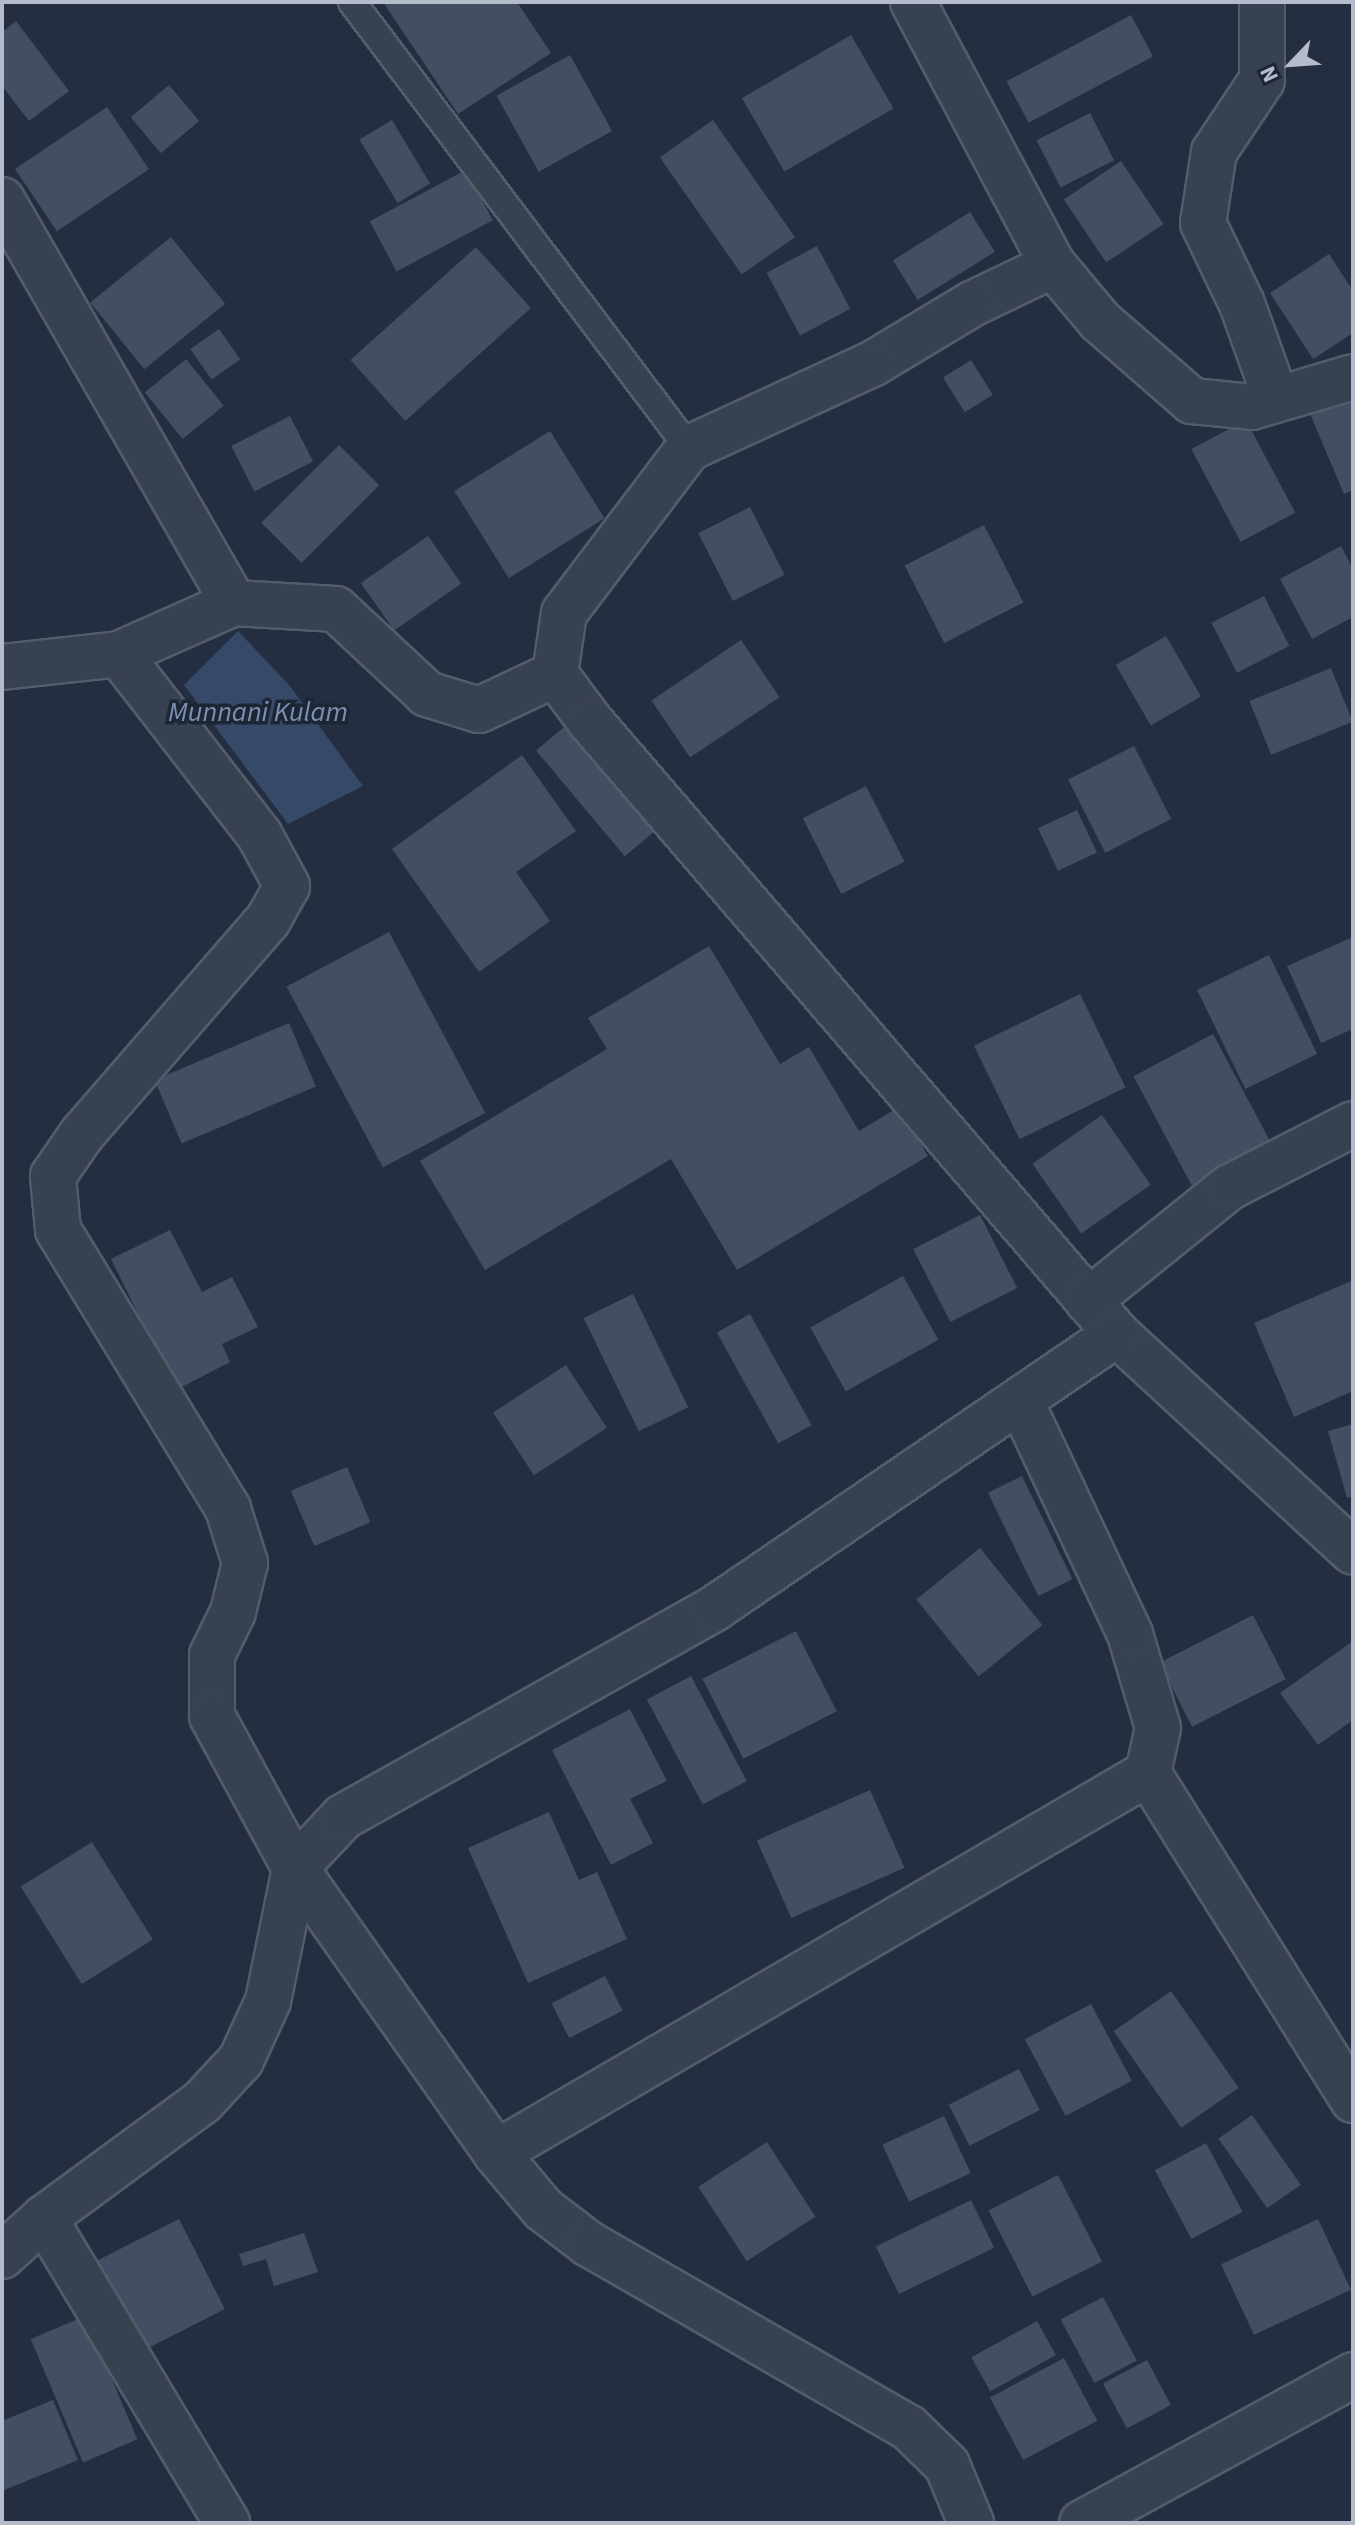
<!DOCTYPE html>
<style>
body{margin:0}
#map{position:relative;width:1355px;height:2525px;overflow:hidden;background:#242e40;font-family:"Source Sans 3",sans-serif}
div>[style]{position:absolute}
.water>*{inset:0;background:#374968}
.building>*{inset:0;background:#434e62;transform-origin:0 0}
.roads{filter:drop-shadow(2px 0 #535c6b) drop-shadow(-2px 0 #535c6b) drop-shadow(0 2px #535c6b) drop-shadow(0 -2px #535c6b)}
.lane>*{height:26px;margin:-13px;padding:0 13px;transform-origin:13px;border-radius:13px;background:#384150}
.street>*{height:44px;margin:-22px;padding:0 22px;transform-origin:22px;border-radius:22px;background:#384150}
span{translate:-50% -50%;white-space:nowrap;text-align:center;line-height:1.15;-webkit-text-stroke:7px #1d2635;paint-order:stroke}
.water-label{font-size:28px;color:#7b90b3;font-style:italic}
.frame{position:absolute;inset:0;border:4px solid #b4bccb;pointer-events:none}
.north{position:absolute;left:1251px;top:24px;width:80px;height:80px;-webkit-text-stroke:6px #1d2635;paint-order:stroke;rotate:245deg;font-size:22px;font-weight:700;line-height:32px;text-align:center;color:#b4bccb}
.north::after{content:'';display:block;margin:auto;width:28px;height:36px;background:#b4bccb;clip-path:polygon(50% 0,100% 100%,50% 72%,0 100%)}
</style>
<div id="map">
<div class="water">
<i style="clip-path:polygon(238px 631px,290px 686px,363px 786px,288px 824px,184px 685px)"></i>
</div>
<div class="building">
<i style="clip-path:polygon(383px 2px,517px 2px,551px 53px,458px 114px)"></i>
<i style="left:1131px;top:15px;width:47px;height:141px;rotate:62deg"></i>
<i style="clip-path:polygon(16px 21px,69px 91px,29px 121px,2px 86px,2px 32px)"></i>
<i style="left:851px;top:35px;width:85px;height:126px;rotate:60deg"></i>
<i style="left:570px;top:55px;width:87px;height:84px;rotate:61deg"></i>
<i style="left:169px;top:85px;width:47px;height:50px;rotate:50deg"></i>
<i style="left:107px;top:107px;width:75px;height:111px;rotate:56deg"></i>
<i style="left:1090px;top:113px;width:53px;height:60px;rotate:63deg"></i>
<i style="left:392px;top:120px;width:74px;height:38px;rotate:59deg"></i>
<i style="left:713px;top:120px;width:143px;height:65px;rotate:55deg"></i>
<i style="left:1121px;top:161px;width:76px;height:69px;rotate:56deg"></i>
<i style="left:466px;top:170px;width:57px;height:109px;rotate:62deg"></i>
<i style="left:970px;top:212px;width:47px;height:91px;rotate:58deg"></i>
<i style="left:171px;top:237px;width:86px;height:104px;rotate:51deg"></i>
<i style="left:817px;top:246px;width:71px;height:57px;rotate:62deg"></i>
<i style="left:476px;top:247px;width:82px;height:169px;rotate:48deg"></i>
<i style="clip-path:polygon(1329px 254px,1353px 291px,1353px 333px,1313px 359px,1270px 293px)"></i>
<i style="left:219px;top:329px;width:37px;height:35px;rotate:55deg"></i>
<i style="left:186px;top:359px;width:60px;height:53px;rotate:51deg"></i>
<i style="left:971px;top:360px;width:41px;height:33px;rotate:58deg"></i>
<i style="clip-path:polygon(1353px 391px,1353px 490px,1344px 494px,1308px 409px)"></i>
<i style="left:290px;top:416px;width:51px;height:66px;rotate:63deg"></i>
<i style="left:1246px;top:420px;width:105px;height:62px;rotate:62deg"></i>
<i style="left:550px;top:431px;width:103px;height:113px;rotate:58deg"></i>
<i style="left:339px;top:445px;width:57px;height:110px;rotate:45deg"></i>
<i style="left:750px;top:507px;width:76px;height:58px;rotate:63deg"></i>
<i style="left:984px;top:525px;width:87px;height:89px;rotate:63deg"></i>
<i style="left:428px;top:536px;width:58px;height:82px;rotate:55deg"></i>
<i style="clip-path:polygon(1341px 546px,1353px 569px,1353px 617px,1312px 639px,1280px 579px)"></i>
<i style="left:1264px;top:596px;width:56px;height:59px;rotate:63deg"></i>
<i style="left:1166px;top:636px;width:70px;height:58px;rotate:60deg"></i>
<i style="left:741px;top:640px;width:69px;height:108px;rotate:56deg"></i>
<i style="left:1331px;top:668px;width:58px;height:88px;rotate:68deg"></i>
<i style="left:582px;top:712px;width:138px;height:60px;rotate:50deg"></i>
<i style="left:1134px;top:746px;width:82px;height:74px;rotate:63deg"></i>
<i style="clip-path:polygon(522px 755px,576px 831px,516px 872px,550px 921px,479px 972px,392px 849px)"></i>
<i style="left:866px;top:786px;width:85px;height:71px;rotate:63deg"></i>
<i style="left:1077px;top:810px;width:47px;height:43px;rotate:65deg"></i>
<i style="left:389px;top:932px;width:205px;height:116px;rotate:62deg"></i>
<i style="clip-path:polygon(1353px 937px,1353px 1029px,1321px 1043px,1287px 966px)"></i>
<i style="clip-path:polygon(709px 946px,780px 1064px,809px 1047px,859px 1131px,899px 1107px,928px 1156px,737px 1270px,671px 1159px,485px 1270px,420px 1161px,607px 1049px,588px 1018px)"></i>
<i style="left:1269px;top:955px;width:110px;height:80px;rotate:64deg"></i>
<i style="left:1080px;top:994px;width:104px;height:118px;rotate:64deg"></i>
<i style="left:289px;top:1023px;width:69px;height:146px;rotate:67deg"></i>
<i style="left:1213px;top:1034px;width:125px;height:90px;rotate:62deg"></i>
<i style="left:1102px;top:1115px;width:85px;height:85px;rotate:55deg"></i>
<i style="left:980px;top:1215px;width:82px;height:75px;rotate:63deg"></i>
<i style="clip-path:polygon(170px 1230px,202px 1292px,232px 1277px,258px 1327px,222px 1344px,230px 1362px,176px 1390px,111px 1259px)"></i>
<i style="left:903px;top:1276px;width:73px;height:106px;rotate:61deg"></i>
<i style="clip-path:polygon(1351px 1281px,1353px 1391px,1294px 1417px,1254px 1323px)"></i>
<i style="left:633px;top:1294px;width:126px;height:55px;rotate:64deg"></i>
<i style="left:750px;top:1314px;width:127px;height:38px;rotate:61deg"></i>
<i style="left:566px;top:1365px;width:75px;height:87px;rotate:57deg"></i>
<i style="clip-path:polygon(1353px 1424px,1353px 1496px,1347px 1498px,1328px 1431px)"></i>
<i style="left:347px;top:1467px;width:60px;height:61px;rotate:67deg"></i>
<i style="left:1022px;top:1476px;width:115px;height:38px;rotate:64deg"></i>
<i style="left:980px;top:1548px;width:99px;height:82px;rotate:51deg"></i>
<i style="left:1253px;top:1615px;width:72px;height:105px;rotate:63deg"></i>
<i style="left:796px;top:1631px;width:90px;height:105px;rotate:63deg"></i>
<i style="clip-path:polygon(1353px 1641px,1353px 1720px,1318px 1745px,1280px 1693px)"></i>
<i style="left:691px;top:1676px;width:119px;height:50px;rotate:62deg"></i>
<i style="clip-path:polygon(630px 1709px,667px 1781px,630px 1799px,653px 1843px,611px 1865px,552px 1750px)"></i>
<i style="left:870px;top:1790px;width:85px;height:124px;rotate:66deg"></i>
<i style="clip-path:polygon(549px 1812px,579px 1880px,597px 1872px,627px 1939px,528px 1983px,468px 1848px)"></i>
<i style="left:92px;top:1842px;width:115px;height:84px;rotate:58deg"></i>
<i style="left:605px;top:1976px;width:39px;height:60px;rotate:63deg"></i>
<i style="left:1171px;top:1991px;width:118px;height:70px;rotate:55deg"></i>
<i style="left:1091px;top:2004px;width:87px;height:75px;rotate:62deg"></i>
<i style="left:1019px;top:2069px;width:46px;height:79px;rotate:63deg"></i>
<i style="left:1252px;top:2115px;width:85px;height:41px;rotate:55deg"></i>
<i style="left:944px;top:2116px;width:63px;height:68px;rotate:65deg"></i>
<i style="left:767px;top:2142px;width:89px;height:82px;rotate:57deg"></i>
<i style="left:1206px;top:2143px;width:78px;height:58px;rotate:62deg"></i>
<i style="left:1058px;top:2175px;width:97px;height:78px;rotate:63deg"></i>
<i style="left:971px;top:2200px;width:53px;height:106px;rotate:64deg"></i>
<i style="left:179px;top:2219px;width:101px;height:96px;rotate:63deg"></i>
<i style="left:1318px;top:2219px;width:78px;height:107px;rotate:65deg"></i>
<i style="clip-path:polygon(304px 2233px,318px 2272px,274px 2286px,266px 2259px,243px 2266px,239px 2254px)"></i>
<i style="left:1103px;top:2297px;width:72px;height:48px;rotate:62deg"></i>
<i style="left:85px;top:2316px;width:134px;height:59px;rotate:67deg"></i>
<i style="left:1037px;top:2321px;width:39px;height:75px;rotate:61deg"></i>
<i style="left:1064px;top:2358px;width:71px;height:84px;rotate:62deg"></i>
<i style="left:1147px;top:2360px;width:51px;height:50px;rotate:62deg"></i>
<i style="clip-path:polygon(53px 2400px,78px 2460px,2px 2491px,2px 2421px)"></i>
</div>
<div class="roads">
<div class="lane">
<i style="left:352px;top:2px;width:559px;rotate:52.93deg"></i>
</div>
<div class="street">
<i style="left:913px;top:2px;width:298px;rotate:62deg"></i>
<i style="left:1053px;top:265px;width:90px;rotate:154.3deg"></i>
<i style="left:972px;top:304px;width:117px;rotate:149deg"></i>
<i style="left:872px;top:364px;width:201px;rotate:155.3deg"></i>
<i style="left:689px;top:448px;width:207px;rotate:127.1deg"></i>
<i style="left:564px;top:613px;width:62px;rotate:98.4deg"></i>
<i style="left:555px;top:674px;width:59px;rotate:53.3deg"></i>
<i style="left:590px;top:721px;width:808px;rotate:49.31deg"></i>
<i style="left:1117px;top:1334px;width:321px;rotate:42.7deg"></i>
<i style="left:1262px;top:2px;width:78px;rotate:90deg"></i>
<i style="left:1262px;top:80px;width:87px;rotate:123.7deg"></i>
<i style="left:1214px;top:152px;width:72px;rotate:98.8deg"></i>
<i style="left:1203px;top:223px;width:90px;rotate:64.3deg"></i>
<i style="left:1242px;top:304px;width:101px;rotate:70.3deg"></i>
<i style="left:2px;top:200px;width:465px;rotate:60.1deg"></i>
<i style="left:1053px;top:265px;width:73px;rotate:50deg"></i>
<i style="left:1100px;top:321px;width:122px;rotate:41deg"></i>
<i style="left:1192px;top:401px;width:60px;rotate:5.7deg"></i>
<i style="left:1252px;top:407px;width:105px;rotate:-16.5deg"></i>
<i style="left:119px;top:654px;width:230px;rotate:52.2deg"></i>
<i style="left:260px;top:836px;width:57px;rotate:61.6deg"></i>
<i style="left:287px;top:886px;width:39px;rotate:119deg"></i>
<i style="left:268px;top:920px;width:284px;rotate:131deg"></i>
<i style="left:82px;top:1134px;width:51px;rotate:124.6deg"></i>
<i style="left:53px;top:1176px;width:54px;rotate:84.7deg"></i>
<i style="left:58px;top:1230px;width:327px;rotate:58.6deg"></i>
<i style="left:228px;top:1509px;width:57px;rotate:72.5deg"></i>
<i style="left:245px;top:1563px;width:50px;rotate:103.8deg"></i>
<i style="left:233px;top:1612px;width:48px;rotate:116deg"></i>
<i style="left:212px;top:1655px;width:61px;rotate:90deg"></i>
<i style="left:212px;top:1716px;width:173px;rotate:61.4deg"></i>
<i style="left:295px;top:1868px;width:349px;rotate:54.8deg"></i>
<i style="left:496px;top:2153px;width:73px;rotate:50deg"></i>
<i style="left:543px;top:2209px;width:58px;rotate:37.3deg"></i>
<i style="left:589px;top:2244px;width:369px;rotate:29.9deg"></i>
<i style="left:909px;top:2428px;width:53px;rotate:44.2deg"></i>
<i style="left:947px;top:2465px;width:63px;rotate:67.5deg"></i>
<i style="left:2px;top:667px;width:118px;rotate:-6.3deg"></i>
<i style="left:119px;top:654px;width:126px;rotate:-23.9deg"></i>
<i style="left:234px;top:603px;width:102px;rotate:3.4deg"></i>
<i style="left:336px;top:609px;width:125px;rotate:43deg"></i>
<i style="left:427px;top:694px;width:54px;rotate:17.1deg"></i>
<i style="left:479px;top:710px;width:84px;rotate:-25.3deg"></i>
<i style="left:1088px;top:1301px;width:182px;rotate:-38.8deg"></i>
<i style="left:1230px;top:1187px;width:138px;rotate:-27.1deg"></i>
<i style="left:1148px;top:1773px;width:386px;rotate:57.9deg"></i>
<i style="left:496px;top:2153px;width:755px;rotate:-30.23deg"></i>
<i style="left:1148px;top:1773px;width:46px;rotate:-77.5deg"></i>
<i style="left:1158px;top:1728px;width:98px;rotate:-106.6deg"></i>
<i style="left:1130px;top:1634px;width:256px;rotate:-115.2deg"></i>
<i style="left:44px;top:2218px;width:356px;rotate:59deg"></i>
<i style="left:2px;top:2256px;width:57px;rotate:-42.1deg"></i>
<i style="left:44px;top:2218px;width:197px;rotate:-36.3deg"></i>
<i style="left:203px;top:2101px;width:56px;rotate:-47.2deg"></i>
<i style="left:241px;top:2060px;width:65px;rotate:-65.4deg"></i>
<i style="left:268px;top:2001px;width:136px;rotate:-78.5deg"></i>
<i style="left:295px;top:1868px;width:70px;rotate:-46.7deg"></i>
<i style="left:343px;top:1817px;width:427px;rotate:-29.3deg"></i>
<i style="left:715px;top:1608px;width:486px;rotate:-34.3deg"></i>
<i style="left:1082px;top:2523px;width:309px;rotate:-28.6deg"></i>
</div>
</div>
<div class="water-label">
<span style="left:258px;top:712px">Munnani Kulam</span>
</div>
<div class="frame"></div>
<div class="north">N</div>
</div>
